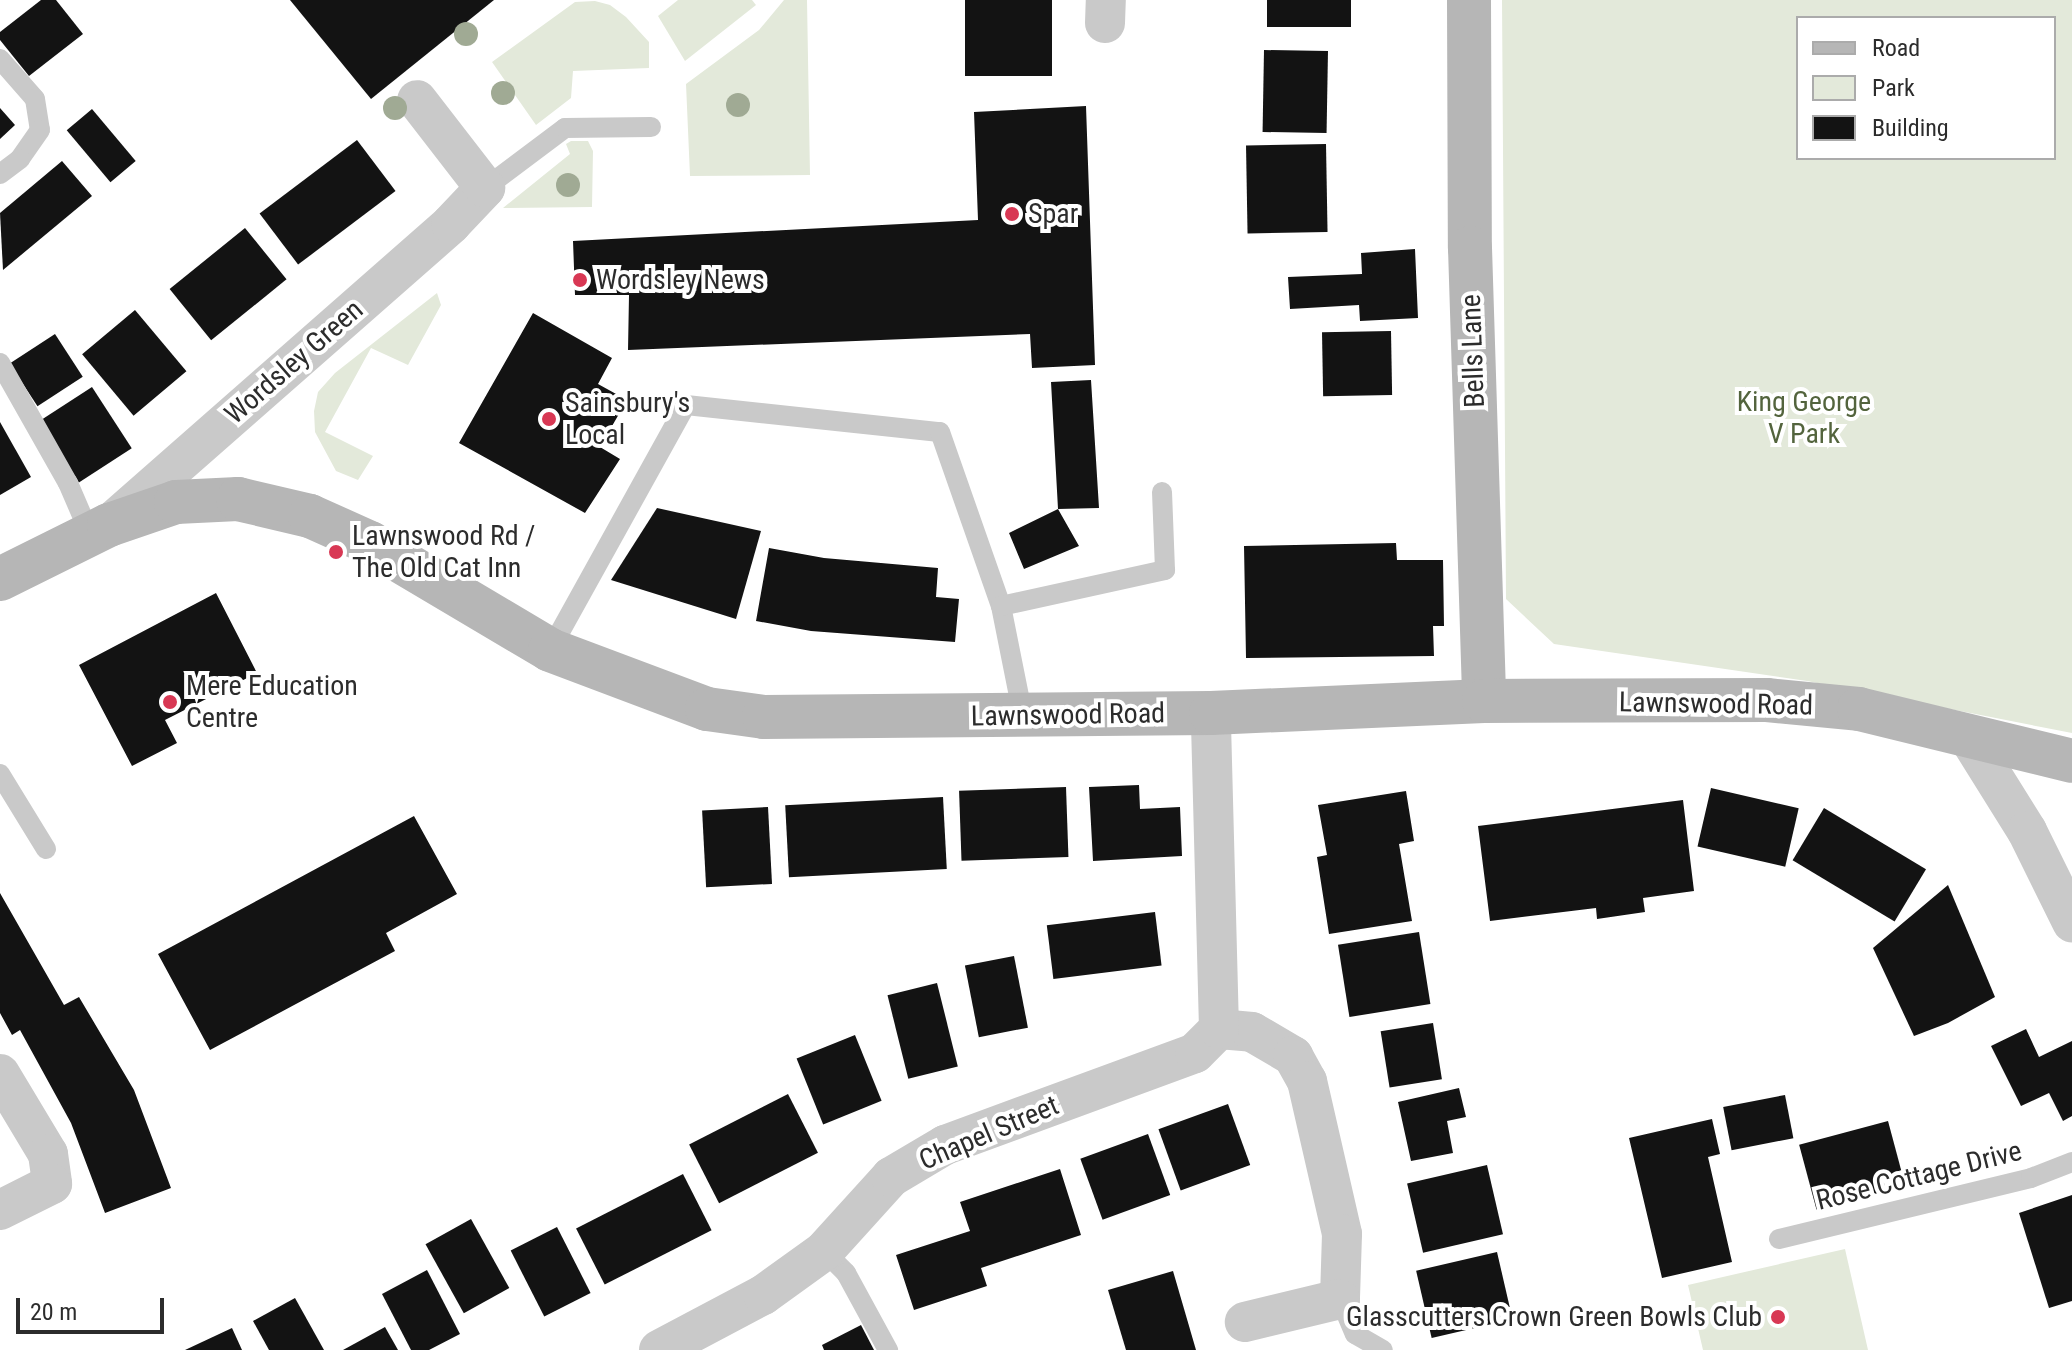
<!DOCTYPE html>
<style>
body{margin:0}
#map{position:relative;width:2072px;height:1350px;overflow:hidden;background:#fff;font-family:"Roboto Condensed",sans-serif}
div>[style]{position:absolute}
.green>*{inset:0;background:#e3e9da}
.building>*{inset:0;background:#131313;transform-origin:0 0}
.lane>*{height:20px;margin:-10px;padding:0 10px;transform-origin:10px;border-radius:10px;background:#c9c9c9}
.street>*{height:40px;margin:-20px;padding:0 20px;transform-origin:20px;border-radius:20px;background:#c9c9c9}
.secondary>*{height:44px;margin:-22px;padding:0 22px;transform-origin:22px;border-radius:22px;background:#b6b6b6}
.trees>*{width:24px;height:24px;margin:-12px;border-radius:50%;background:#a0aa94}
.dots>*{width:22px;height:22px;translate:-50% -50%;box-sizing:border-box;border:4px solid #fff;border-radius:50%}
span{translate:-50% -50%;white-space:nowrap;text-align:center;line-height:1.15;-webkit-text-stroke:8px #fff;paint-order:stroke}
.poi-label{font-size:28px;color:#2c2c2c}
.left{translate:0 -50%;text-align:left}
.right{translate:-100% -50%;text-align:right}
.street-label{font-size:28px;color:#2c2c2c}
.park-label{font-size:28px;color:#53643d}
.legend{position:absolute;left:1796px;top:16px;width:260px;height:144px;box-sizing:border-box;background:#fff;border:2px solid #ababab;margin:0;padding:10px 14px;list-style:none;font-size:24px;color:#2c2c2c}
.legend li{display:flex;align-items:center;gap:16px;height:40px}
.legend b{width:40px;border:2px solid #ababab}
.scale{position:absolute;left:16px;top:1298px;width:148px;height:36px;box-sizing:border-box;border:4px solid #2c2c2c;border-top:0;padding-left:10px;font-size:24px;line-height:28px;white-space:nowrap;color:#2c2c2c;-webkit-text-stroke:6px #fff;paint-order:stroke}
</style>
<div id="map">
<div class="green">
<i style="clip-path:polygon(678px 0,752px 0,756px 5px,685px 61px,658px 16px)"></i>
<i style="clip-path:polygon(784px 0,807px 0,810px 175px,690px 176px,686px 84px,759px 30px)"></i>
<i style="clip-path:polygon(evenodd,1502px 0,2072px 0,2072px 733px,1807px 681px,1554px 644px,1506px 599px,1502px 0,1798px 18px,2054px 18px,2054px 158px,1798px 158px,1798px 18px)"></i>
<i style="clip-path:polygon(595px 1px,610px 5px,626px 17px,649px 42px,649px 68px,573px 71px,571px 98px,536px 125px,492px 62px,575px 2px)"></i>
<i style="clip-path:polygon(571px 141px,588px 141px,593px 151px,592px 207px,503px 208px,570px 154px,566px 144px)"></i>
<i style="clip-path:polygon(437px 293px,441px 305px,408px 365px,371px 348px,325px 432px,373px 456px,358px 480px,336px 471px,315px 432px,314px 411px,318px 392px,335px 373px)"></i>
<i style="clip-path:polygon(1845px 1249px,1868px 1350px,1703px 1350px,1688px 1285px)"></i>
</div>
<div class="building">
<i style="clip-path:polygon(41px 0,56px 0,83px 34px,29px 76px,0 40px,0 32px)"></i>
<i style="clip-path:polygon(290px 0,494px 0,371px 99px)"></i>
<i style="left:965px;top:0;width:87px;height:76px"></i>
<i style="left:1267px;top:0;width:84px;height:27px"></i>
<i style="left:1264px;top:50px;width:64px;height:82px;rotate:1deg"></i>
<i style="clip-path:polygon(1086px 106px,1095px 365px,1032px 368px,1030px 334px,628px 350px,629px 295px,575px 295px,573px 241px,978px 220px,974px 112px)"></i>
<i style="clip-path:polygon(0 108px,15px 125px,0 139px)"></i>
<i style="left:92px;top:109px;width:68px;height:33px;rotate:50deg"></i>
<i style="left:357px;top:140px;width:64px;height:122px;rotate:53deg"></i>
<i style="left:1326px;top:144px;width:88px;height:80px;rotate:89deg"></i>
<i style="clip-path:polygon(62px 161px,92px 196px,3px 270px,0 213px)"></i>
<i style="left:245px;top:228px;width:66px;height:97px;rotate:51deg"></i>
<i style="clip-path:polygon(1415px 249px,1418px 318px,1360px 321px,1359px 305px,1290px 309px,1288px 277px,1362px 274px,1361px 253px)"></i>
<i style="left:135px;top:310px;width:80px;height:69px;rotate:50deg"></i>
<i style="clip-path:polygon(533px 313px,612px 358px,598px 384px,627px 400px,600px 447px,620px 459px,585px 513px,459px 443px)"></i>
<i style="left:1391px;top:331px;width:64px;height:69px;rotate:89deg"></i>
<i style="left:55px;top:334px;width:51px;height:54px;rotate:57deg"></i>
<i style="clip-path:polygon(1091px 380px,1099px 508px,1058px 509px,1079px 546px,1024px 569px,1009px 533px,1058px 509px,1051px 382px)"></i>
<i style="left:92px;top:387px;width:73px;height:63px;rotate:57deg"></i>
<i style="clip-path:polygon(0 422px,31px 477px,0 495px)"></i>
<i style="clip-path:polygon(657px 508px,761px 531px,736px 619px,611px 580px)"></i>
<i style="clip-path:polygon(1396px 543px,1397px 560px,1443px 560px,1444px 626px,1433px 626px,1434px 656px,1246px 658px,1244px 546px)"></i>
<i style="clip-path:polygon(769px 548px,824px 558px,938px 568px,936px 597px,959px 599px,955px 642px,811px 631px,756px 621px)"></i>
<i style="clip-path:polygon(216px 593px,257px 673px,165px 720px,177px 743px,132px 766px,79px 665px)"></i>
<i style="clip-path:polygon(1139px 785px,1140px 809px,1180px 807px,1182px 856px,1093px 861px,1089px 787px)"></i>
<i style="left:1066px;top:787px;width:70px;height:107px;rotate:88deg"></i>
<i style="left:1711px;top:788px;width:90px;height:60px;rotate:13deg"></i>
<i style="clip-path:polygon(1406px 791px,1414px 841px,1399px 844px,1412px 921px,1329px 934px,1317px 857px,1327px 855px,1318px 805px)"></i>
<i style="left:943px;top:797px;width:72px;height:158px;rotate:87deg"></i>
<i style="clip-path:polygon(1683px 800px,1694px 891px,1643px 898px,1645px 912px,1597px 919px,1596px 908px,1490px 921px,1478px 826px)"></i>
<i style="left:768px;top:807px;width:77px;height:66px;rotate:87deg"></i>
<i style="left:1824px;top:808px;width:119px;height:61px;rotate:31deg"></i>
<i style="clip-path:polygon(414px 816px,457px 894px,386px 933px,395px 951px,210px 1050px,158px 954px)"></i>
<i style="clip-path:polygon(1948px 885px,1995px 997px,1948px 1023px,1914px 1036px,1873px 948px)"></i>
<i style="clip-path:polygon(0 893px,64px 1005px,79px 997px,134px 1090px,171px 1188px,105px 1213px,71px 1123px,20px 1030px,12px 1035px,0 1013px)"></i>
<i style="left:1155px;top:912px;width:54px;height:109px;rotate:83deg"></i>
<i style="left:1419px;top:932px;width:73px;height:82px;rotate:81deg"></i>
<i style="left:1014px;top:956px;width:73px;height:50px;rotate:79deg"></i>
<i style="left:937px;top:983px;width:86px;height:51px;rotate:76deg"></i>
<i style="left:1433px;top:1023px;width:57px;height:53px;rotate:81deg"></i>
<i style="clip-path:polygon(2026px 1029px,2039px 1057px,2072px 1041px,2072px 1116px,2063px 1121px,2049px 1093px,2021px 1106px,1991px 1046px)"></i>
<i style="left:855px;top:1035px;width:71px;height:63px;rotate:68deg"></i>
<i style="clip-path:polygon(1459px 1088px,1466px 1117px,1447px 1121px,1453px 1153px,1411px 1161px,1398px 1102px)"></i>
<i style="left:788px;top:1094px;width:66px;height:111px;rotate:63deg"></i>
<i style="left:1785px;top:1095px;width:44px;height:63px;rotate:79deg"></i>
<i style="left:1228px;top:1104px;width:65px;height:74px;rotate:70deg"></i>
<i style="clip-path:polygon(1712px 1119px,1720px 1154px,1708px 1157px,1732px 1262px,1662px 1278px,1629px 1138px)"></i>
<i style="left:1888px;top:1121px;width:67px;height:92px;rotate:75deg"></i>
<i style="left:1148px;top:1134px;width:65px;height:72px;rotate:70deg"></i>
<i style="left:1487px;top:1165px;width:71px;height:82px;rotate:77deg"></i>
<i style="clip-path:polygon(1060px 1169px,1081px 1235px,981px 1268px,987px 1286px,914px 1310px,896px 1255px,970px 1231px,960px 1202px)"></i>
<i style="left:683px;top:1174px;width:63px;height:120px;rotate:63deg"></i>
<i style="clip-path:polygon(2072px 1195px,2072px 1301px,2049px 1308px,2019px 1213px)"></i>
<i style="left:471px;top:1219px;width:79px;height:52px;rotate:61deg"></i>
<i style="left:557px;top:1227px;width:74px;height:52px;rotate:63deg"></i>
<i style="left:1497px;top:1252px;width:69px;height:83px;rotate:77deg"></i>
<i style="clip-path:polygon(427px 1270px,460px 1334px,429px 1350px,411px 1350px,382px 1294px)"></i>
<i style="clip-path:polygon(1173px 1271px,1196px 1350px,1126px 1350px,1108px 1290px)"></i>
<i style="clip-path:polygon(295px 1298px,324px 1350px,269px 1350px,253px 1321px)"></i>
<i style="clip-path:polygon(861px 1325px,874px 1350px,824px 1350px,822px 1345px)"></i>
<i style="clip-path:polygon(385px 1327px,398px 1350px,343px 1350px)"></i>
<i style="clip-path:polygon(232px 1328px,242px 1350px,185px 1350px)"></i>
</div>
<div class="lane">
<i style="left:0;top:59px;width:53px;rotate:48.8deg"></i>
<i style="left:35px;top:99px;width:31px;rotate:81deg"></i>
<i style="left:40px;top:130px;width:35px;rotate:125deg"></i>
<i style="left:20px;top:159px;width:25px;rotate:143deg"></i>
<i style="left:485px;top:188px;width:100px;rotate:-36.9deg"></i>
<i style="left:565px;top:128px;width:86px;rotate:-0.7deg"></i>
<i style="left:0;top:363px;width:138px;rotate:60.5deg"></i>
<i style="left:68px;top:483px;width:56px;rotate:66.7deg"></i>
<i style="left:550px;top:650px;width:280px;rotate:-61deg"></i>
<i style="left:686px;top:405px;width:255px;rotate:6.1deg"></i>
<i style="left:940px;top:432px;width:184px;rotate:70.7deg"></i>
<i style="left:1023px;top:716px;width:112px;rotate:-101.3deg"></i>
<i style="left:1001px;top:606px;width:168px;rotate:-12.4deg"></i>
<i style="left:1165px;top:570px;width:78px;rotate:-92.2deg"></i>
<i style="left:0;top:774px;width:88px;rotate:58.5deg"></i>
<i style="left:1779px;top:1239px;width:259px;rotate:-13.6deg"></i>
<i style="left:2031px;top:1178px;width:44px;rotate:-21.3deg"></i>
<i style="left:824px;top:1251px;width:31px;rotate:45deg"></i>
<i style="left:846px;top:1273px;width:88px;rotate:61.4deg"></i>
<i style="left:1340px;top:1299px;width:38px;rotate:67deg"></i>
<i style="left:1355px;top:1334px;width:32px;rotate:30deg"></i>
</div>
<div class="street">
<i style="left:1105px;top:23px;width:23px;rotate:-88deg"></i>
<i style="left:111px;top:523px;width:453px;rotate:-41.3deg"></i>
<i style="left:451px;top:224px;width:50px;rotate:-46.6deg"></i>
<i style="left:485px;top:188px;width:111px;rotate:-127.7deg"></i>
<i style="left:1967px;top:735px;width:113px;rotate:58deg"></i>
<i style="left:2027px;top:831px;width:102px;rotate:63.7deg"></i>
<i style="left:1219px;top:1029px;width:33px;rotate:5deg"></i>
<i style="left:1252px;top:1032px;width:48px;rotate:30.3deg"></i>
<i style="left:1293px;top:1056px;width:29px;rotate:61deg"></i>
<i style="left:1307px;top:1081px;width:157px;rotate:77.1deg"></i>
<i style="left:1342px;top:1234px;width:65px;rotate:91.8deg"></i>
<i style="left:1340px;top:1299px;width:98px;rotate:166.4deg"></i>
<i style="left:0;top:1074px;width:93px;rotate:59deg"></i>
<i style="left:48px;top:1154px;width:30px;rotate:82deg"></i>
<i style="left:52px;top:1184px;width:58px;rotate:153.4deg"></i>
<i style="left:659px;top:1350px;width:118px;rotate:-27.9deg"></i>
<i style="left:763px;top:1295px;width:75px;rotate:-35.8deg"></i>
<i style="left:824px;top:1251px;width:100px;rotate:-47.8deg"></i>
<i style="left:891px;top:1177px;width:63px;rotate:-30.7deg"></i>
<i style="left:945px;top:1145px;width:266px;rotate:-20.2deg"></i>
<i style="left:1195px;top:1053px;width:34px;rotate:-45deg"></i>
<i style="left:1219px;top:1029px;width:316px;rotate:-91.5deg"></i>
</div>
<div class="secondary">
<i style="left:1469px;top:0;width:248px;rotate:89.8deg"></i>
<i style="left:1470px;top:248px;width:453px;rotate:88.2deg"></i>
<i style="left:0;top:579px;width:122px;rotate:-26.4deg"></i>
<i style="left:109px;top:525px;width:71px;rotate:-18.9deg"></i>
<i style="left:176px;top:502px;width:62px;rotate:-2.8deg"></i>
<i style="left:238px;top:499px;width:74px;rotate:13.3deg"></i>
<i style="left:310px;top:516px;width:66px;rotate:24.2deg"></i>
<i style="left:370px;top:543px;width:209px;rotate:30.7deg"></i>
<i style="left:550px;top:650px;width:168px;rotate:20.6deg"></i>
<i style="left:707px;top:709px;width:58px;rotate:8deg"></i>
<i style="left:764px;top:717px;width:447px;rotate:-0.5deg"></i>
<i style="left:1211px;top:713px;width:273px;rotate:-2.5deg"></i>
<i style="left:1484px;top:701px;width:283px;rotate:-0.2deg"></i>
<i style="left:1767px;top:700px;width:92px;rotate:5.6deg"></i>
<i style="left:1859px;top:709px;width:219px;rotate:13.7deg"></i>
</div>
<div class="trees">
<i style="left:466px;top:34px"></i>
<i style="left:503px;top:93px"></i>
<i style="left:738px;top:105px"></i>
<i style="left:395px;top:108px"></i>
<i style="left:568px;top:185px"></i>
</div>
<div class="dots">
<i style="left:1012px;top:214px;background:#d83854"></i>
<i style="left:580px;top:280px;background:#d83854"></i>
<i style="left:549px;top:419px;background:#d83854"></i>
<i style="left:336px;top:552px;background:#d83854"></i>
<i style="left:170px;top:702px;background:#d83854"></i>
<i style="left:1778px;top:1317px;background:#d83854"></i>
</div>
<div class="poi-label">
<span class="left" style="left:1028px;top:214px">Spar</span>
<span class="left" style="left:596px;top:280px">Wordsley News</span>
<span class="left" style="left:565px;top:419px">Sainsbury's<br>Local</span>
<span class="left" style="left:352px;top:552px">Lawnswood Rd /<br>The Old Cat Inn</span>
<span class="left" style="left:186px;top:702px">Mere Education<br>Centre</span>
<span class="right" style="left:1762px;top:1317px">Glasscutters Crown Green Bowls Club</span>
</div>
<div class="street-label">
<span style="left:1473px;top:351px;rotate:-92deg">Bells Lane</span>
<span style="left:294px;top:362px;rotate:-41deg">Wordsley Green</span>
<span style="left:1716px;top:704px;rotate:1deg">Lawnswood Road</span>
<span style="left:1068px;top:715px;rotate:-1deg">Lawnswood Road</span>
<span style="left:989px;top:1133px;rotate:-23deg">Chapel Street</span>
<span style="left:1919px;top:1176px;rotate:-14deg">Rose Cottage Drive</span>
</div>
<div class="park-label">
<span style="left:1804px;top:418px">King George<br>V Park</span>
</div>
<ul class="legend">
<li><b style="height:10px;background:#b6b6b6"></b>Road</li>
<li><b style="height:22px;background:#e3e9da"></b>Park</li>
<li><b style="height:22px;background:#131313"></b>Building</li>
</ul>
<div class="scale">20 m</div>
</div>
